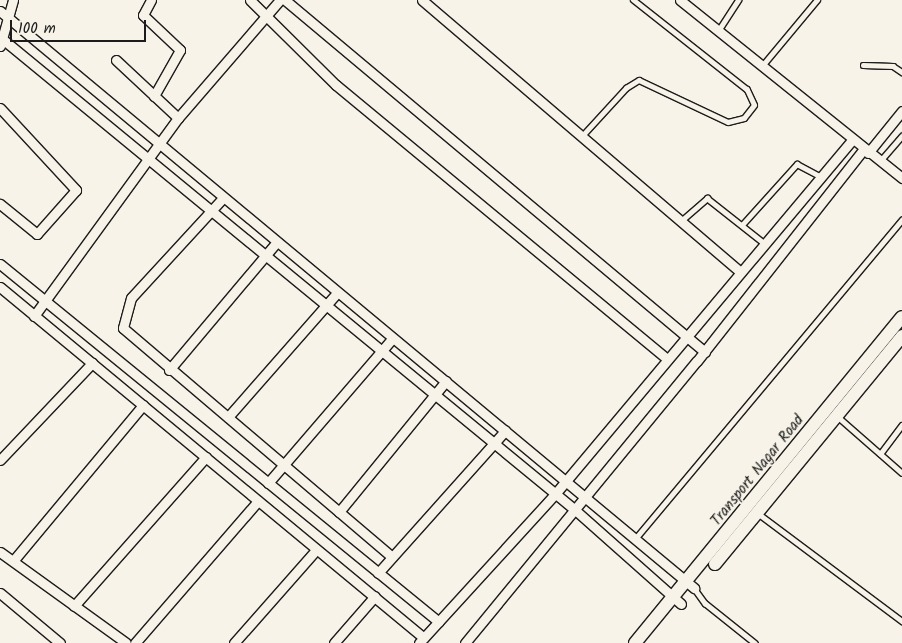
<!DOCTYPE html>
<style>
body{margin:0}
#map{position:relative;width:902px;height:643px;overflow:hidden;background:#f7f3e8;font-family:Kalam,sans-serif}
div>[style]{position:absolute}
.roads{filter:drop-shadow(1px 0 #1c1c1c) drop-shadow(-1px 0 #1c1c1c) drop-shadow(0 1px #1c1c1c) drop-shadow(0 -1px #1c1c1c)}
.service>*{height:4.5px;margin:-2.25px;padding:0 2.25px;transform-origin:2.25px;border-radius:2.25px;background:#f7f3e8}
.minor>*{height:9px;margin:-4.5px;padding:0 4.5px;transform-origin:4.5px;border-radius:4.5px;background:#f7f3e8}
.secondary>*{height:12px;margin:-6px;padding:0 6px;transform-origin:6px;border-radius:6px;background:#f7f3e8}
span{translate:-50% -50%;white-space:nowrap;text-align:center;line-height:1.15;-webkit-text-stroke:4px #f7f3e8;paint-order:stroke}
.street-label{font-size:15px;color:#1c1c1c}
.scale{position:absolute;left:10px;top:20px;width:136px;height:22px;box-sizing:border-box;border:2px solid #1c1c1c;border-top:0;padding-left:6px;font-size:15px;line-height:18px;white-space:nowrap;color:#1c1c1c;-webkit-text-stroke:4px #f7f3e8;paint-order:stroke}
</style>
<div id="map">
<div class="roads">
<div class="service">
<i style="left:718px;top:31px;width:37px;rotate:-57deg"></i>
<i style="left:863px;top:65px;width:30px;rotate:2deg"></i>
<i style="left:893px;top:66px;width:11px;rotate:34deg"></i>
<i style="left:762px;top:66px;width:86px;rotate:-50.2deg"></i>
<i style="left:582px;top:136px;width:65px;rotate:-47.5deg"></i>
<i style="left:626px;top:88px;width:15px;rotate:-32deg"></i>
<i style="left:639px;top:80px;width:98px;rotate:25.3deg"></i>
<i style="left:728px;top:122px;width:16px;rotate:-14deg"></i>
<i style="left:744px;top:118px;width:16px;rotate:-52deg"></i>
<i style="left:754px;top:105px;width:17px;rotate:-115deg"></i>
<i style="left:747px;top:90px;width:145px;rotate:-141.7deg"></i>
<i style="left:881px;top:160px;width:32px;rotate:-49deg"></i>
<i style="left:681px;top:221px;width:35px;rotate:-41deg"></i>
<i style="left:707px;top:198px;width:73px;rotate:38.3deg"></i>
<i style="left:742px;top:225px;width:82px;rotate:-48deg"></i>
<i style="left:797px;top:164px;width:27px;rotate:28deg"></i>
<i style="left:837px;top:416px;width:86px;rotate:41.2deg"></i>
<i style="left:880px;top:454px;width:36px;rotate:-53deg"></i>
<i style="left:759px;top:514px;width:179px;rotate:36.8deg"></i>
<i style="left:635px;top:539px;width:416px;rotate:-50.1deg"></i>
<i style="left:694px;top:588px;width:19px;rotate:54deg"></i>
<i style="left:705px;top:603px;width:64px;rotate:38.7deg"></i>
</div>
<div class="minor">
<i style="left:151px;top:0;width:17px;rotate:118deg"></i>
<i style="left:143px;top:15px;width:51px;rotate:43.4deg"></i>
<i style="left:180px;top:50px;width:53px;rotate:119.5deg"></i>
<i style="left:250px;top:0;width:121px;rotate:44.7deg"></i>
<i style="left:336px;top:85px;width:430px;rotate:39.6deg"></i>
<i style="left:285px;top:0;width:548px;rotate:39.97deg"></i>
<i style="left:422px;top:0;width:418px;rotate:40.5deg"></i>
<i style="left:680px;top:0;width:285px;rotate:38.7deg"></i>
<i style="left:0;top:11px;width:903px;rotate:39.74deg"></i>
<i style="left:0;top:37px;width:743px;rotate:39.43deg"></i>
<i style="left:574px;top:509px;width:143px;rotate:41.6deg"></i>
<i style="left:0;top:46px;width:48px;rotate:-74.2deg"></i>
<i style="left:116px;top:60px;width:85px;rotate:43.1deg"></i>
<i style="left:0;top:108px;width:112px;rotate:47.2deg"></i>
<i style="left:76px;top:190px;width:59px;rotate:131.6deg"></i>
<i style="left:37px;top:234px;width:48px;rotate:-141deg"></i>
<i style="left:868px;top:153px;width:54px;rotate:-51deg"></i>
<i style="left:222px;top:199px;width:134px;rotate:132.6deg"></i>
<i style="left:131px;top:298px;width:31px;rotate:105deg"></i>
<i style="left:123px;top:328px;width:353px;rotate:40.4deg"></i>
<i style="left:0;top:264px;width:566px;rotate:39.2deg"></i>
<i style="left:0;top:287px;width:550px;rotate:39.62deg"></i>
<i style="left:34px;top:316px;width:245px;rotate:-54deg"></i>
<i style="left:178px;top:118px;width:156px;rotate:-49.2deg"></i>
<i style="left:169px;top:370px;width:165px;rotate:-49.9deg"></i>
<i style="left:228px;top:417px;width:165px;rotate:-48.7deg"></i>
<i style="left:0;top:460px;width:134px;rotate:-46.5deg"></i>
<i style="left:268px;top:483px;width:190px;rotate:-49.3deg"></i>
<i style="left:339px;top:512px;width:169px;rotate:-50.8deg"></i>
<i style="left:0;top:552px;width:155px;rotate:35.8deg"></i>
<i style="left:13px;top:561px;width:203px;rotate:-50.2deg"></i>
<i style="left:378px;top:573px;width:191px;rotate:-48.2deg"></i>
<i style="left:0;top:593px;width:78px;rotate:39.8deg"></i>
<i style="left:74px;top:606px;width:199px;rotate:-48.5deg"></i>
<i style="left:135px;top:643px;width:188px;rotate:-49.1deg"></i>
<i style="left:234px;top:643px;width:124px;rotate:-48.6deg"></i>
<i style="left:334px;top:643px;width:62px;rotate:-48.9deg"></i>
<i style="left:419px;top:643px;width:202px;rotate:-47.6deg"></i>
<i style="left:555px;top:494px;width:462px;rotate:-50deg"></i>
<i style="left:465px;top:643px;width:365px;rotate:-50.6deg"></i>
<i style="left:697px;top:361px;width:270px;rotate:-51.8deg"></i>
</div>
<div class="secondary">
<i style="left:715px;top:564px;width:295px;rotate:-50.6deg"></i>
<i style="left:635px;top:643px;width:421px;rotate:-50.7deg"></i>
</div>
</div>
<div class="street-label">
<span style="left:758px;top:471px;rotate:-51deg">Transport Nagar Road</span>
</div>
<div class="scale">100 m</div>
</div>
